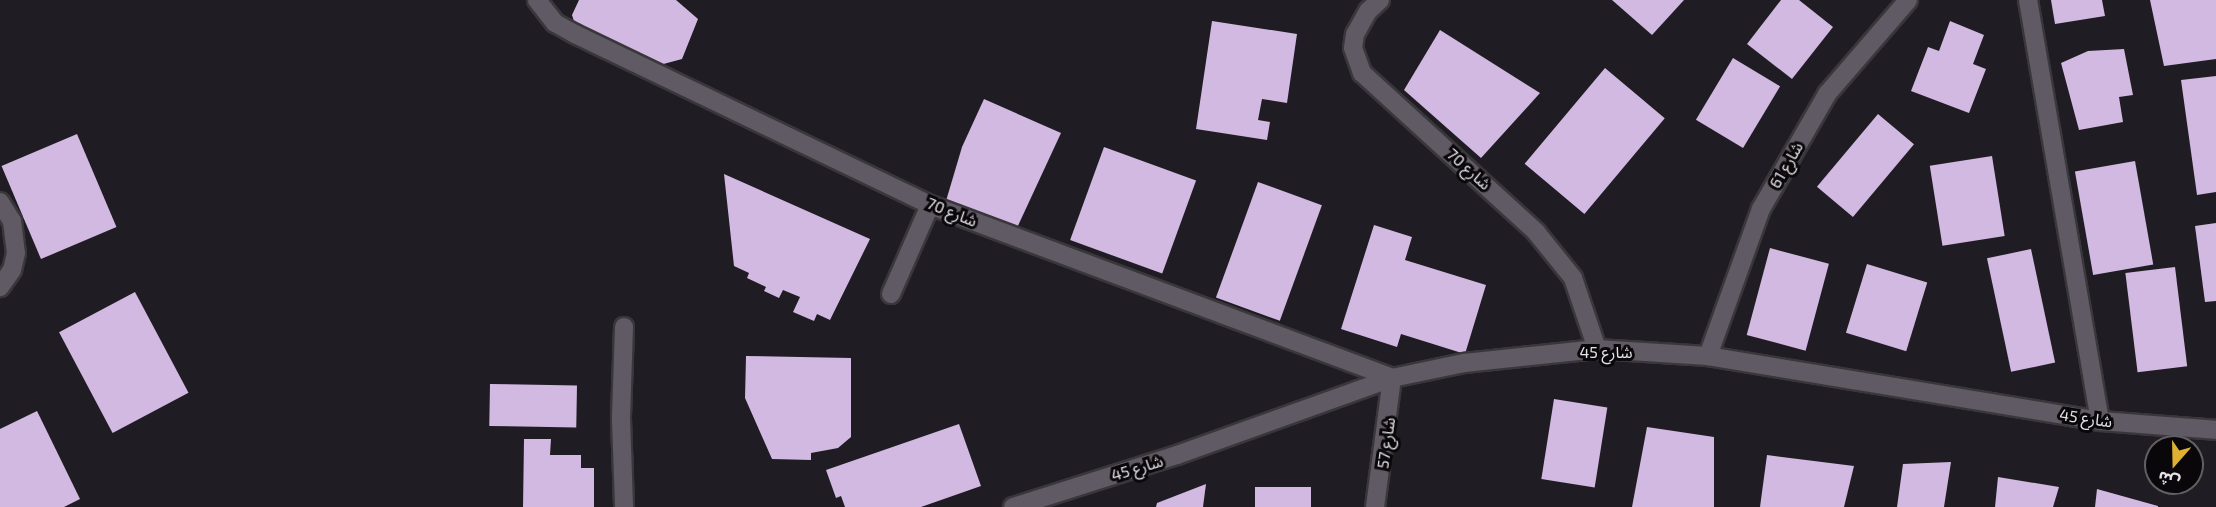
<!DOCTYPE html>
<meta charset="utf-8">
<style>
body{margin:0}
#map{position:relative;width:2216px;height:507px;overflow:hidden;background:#201c23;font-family:"Exo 2","Noto Sans Arabic",sans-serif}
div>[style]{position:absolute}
.building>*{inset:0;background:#d1b9e1;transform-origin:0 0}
.roads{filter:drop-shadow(2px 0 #3a373c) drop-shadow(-2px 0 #3a373c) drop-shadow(0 2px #3a373c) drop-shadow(0 -2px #3a373c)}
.minor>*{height:18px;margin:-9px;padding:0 9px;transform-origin:9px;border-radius:9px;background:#5f5a63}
span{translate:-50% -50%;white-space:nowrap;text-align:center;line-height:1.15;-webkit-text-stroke:6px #09070a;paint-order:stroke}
.street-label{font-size:16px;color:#e5e2e7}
.north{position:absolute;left:2144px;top:435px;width:60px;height:60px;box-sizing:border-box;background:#09070a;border:2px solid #615f62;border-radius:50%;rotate:200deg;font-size:16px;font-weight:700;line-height:24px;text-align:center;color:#e5e2e7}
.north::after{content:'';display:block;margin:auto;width:21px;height:27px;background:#deb133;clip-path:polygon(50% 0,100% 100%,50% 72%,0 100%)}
</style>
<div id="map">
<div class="building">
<i style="clip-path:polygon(579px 0,676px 0,698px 19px,682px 59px,656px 66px,577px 31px,572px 15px)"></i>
<i style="clip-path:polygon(1612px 0,1684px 0,1652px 35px)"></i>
<i style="clip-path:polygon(1781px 0,1799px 0,1833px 27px,1792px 79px,1747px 44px)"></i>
<i style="clip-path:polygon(2051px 0,2102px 0,2105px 16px,2055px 24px)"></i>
<i style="clip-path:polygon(2150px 0,2216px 0,2216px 59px,2164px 66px)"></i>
<i style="clip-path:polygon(1212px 21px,1297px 34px,1287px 103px,1262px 99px,1258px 120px,1270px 122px,1267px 140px,1196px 129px)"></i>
<i style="clip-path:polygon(1950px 21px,1984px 35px,1973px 64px,1986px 69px,1969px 113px,1911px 91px,1928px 47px,1939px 51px)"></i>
<i style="clip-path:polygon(1440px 30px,1540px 93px,1481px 158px,1404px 90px)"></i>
<i style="clip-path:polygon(2124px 49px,2133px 95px,2119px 97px,2123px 122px,2079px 130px,2061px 63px,2088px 51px)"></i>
<i style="left:1733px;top:58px;width:55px;height:72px;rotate:31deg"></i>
<i style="left:1605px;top:68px;width:78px;height:125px;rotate:40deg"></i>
<i style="clip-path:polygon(2216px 76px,2216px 192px,2197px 195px,2181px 80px)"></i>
<i style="clip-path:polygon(984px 99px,1061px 133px,1016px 230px,946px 201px,962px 147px)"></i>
<i style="left:1878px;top:114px;width:47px;height:95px;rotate:40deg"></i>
<i style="left:77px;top:134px;width:101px;height:82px;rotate:67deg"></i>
<i style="left:1104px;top:147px;width:98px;height:99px;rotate:20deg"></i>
<i style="left:1992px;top:156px;width:81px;height:63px;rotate:81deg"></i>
<i style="left:2135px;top:161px;width:105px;height:61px;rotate:80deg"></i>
<i style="clip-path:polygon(724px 174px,870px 239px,830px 320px,817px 314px,814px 321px,793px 312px,800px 297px,783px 290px,779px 298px,764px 291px,766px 287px,747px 278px,749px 273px,734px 266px)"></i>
<i style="left:1258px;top:182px;width:68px;height:123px;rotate:20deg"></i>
<i style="clip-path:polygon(2216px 223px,2216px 301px,2205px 302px,2195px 226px)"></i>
<i style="clip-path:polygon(1374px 225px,1412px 237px,1405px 260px,1486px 285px,1465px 354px,1401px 334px,1397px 347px,1341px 329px)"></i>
<i style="left:1770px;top:248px;width:61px;height:90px;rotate:15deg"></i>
<i style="left:2031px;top:249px;width:116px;height:45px;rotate:78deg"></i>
<i style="left:1867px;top:264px;width:63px;height:72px;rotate:17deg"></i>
<i style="left:2175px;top:267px;width:100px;height:50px;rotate:83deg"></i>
<i style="left:135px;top:292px;width:114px;height:86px;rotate:62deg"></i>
<i style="clip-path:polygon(746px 356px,851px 358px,851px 437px,838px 448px,811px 453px,811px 460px,772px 459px,745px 398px)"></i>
<i style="left:490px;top:384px;width:87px;height:42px;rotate:1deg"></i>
<i style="left:1554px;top:399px;width:54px;height:81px;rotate:9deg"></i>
<i style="clip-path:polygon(37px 411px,80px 499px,64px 507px,0 507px,0 429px)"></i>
<i style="clip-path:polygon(959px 424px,981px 486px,921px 507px,845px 507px,841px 496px,836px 498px,826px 470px)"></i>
<i style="clip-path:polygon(1647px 427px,1714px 437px,1714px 507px,1632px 507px)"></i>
<i style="clip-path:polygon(524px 439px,551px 439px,550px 455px,581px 455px,581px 468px,594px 468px,594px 507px,523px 507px)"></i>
<i style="clip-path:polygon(1767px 455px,1854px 466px,1844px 507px,1760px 507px)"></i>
<i style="clip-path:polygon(1951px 462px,1944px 507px,1897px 507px,1903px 464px)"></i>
<i style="clip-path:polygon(1998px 477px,2059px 487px,2053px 507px,1995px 507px)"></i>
<i style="clip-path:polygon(1206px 484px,1203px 507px,1156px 507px,1157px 503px)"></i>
<i style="left:1255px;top:487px;width:56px;height:20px"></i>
<i style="clip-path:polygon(2097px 489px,2158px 506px,2158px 507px,2095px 507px)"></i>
</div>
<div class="roads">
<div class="minor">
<i style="left:537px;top:0;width:29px;rotate:52deg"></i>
<i style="left:555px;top:23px;width:23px;rotate:29deg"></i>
<i style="left:575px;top:34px;width:394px;rotate:25.7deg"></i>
<i style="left:930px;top:205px;width:493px;rotate:20.5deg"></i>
<i style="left:1392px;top:378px;width:130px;rotate:97.5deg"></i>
<i style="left:1380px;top:0;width:16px;rotate:137deg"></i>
<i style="left:1368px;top:11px;width:26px;rotate:119deg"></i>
<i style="left:1355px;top:34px;width:14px;rotate:98deg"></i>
<i style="left:1353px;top:48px;width:27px;rotate:70deg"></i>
<i style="left:1362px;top:73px;width:236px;rotate:42.4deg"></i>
<i style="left:1536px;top:232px;width:59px;rotate:51.2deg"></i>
<i style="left:1573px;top:278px;width:75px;rotate:71.3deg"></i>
<i style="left:2028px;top:0;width:427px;rotate:80.3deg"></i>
<i style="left:0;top:202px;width:22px;rotate:58deg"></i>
<i style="left:12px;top:221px;width:32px;rotate:83deg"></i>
<i style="left:16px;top:253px;width:17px;rotate:103deg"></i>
<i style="left:12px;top:270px;width:21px;rotate:125deg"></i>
<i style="left:891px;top:294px;width:97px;rotate:-66.3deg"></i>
<i style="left:624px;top:327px;width:92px;rotate:91.9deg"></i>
<i style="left:621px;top:419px;width:88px;rotate:88deg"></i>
<i style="left:1708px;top:356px;width:156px;rotate:-70.2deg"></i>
<i style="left:1761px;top:209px;width:133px;rotate:-60.1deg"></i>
<i style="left:1827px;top:94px;width:124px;rotate:-49.2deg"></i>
<i style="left:1013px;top:507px;width:172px;rotate:-17.6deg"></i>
<i style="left:1177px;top:455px;width:228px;rotate:-19.7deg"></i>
<i style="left:1392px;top:378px;width:74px;rotate:-11.8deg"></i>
<i style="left:1464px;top:363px;width:134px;rotate:-6deg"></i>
<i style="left:1597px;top:349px;width:111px;rotate:3.6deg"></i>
<i style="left:1708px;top:356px;width:397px;rotate:9.4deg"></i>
<i style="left:2100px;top:421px;width:116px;rotate:4.4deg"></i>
</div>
</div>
<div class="street-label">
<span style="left:1786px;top:165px;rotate:-60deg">شارع 61</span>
<span style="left:1469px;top:169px;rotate:42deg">شارع 70</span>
<span style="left:952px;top:212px;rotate:22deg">شارع 70</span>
<span style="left:1606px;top:352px">شارع 45</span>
<span style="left:2086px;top:418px;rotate:8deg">شارع 45</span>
<span style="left:1386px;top:443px;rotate:-82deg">شارع 57</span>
<span style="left:1137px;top:468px;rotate:-17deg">شارع 45</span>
</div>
<div class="north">ش</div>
</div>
